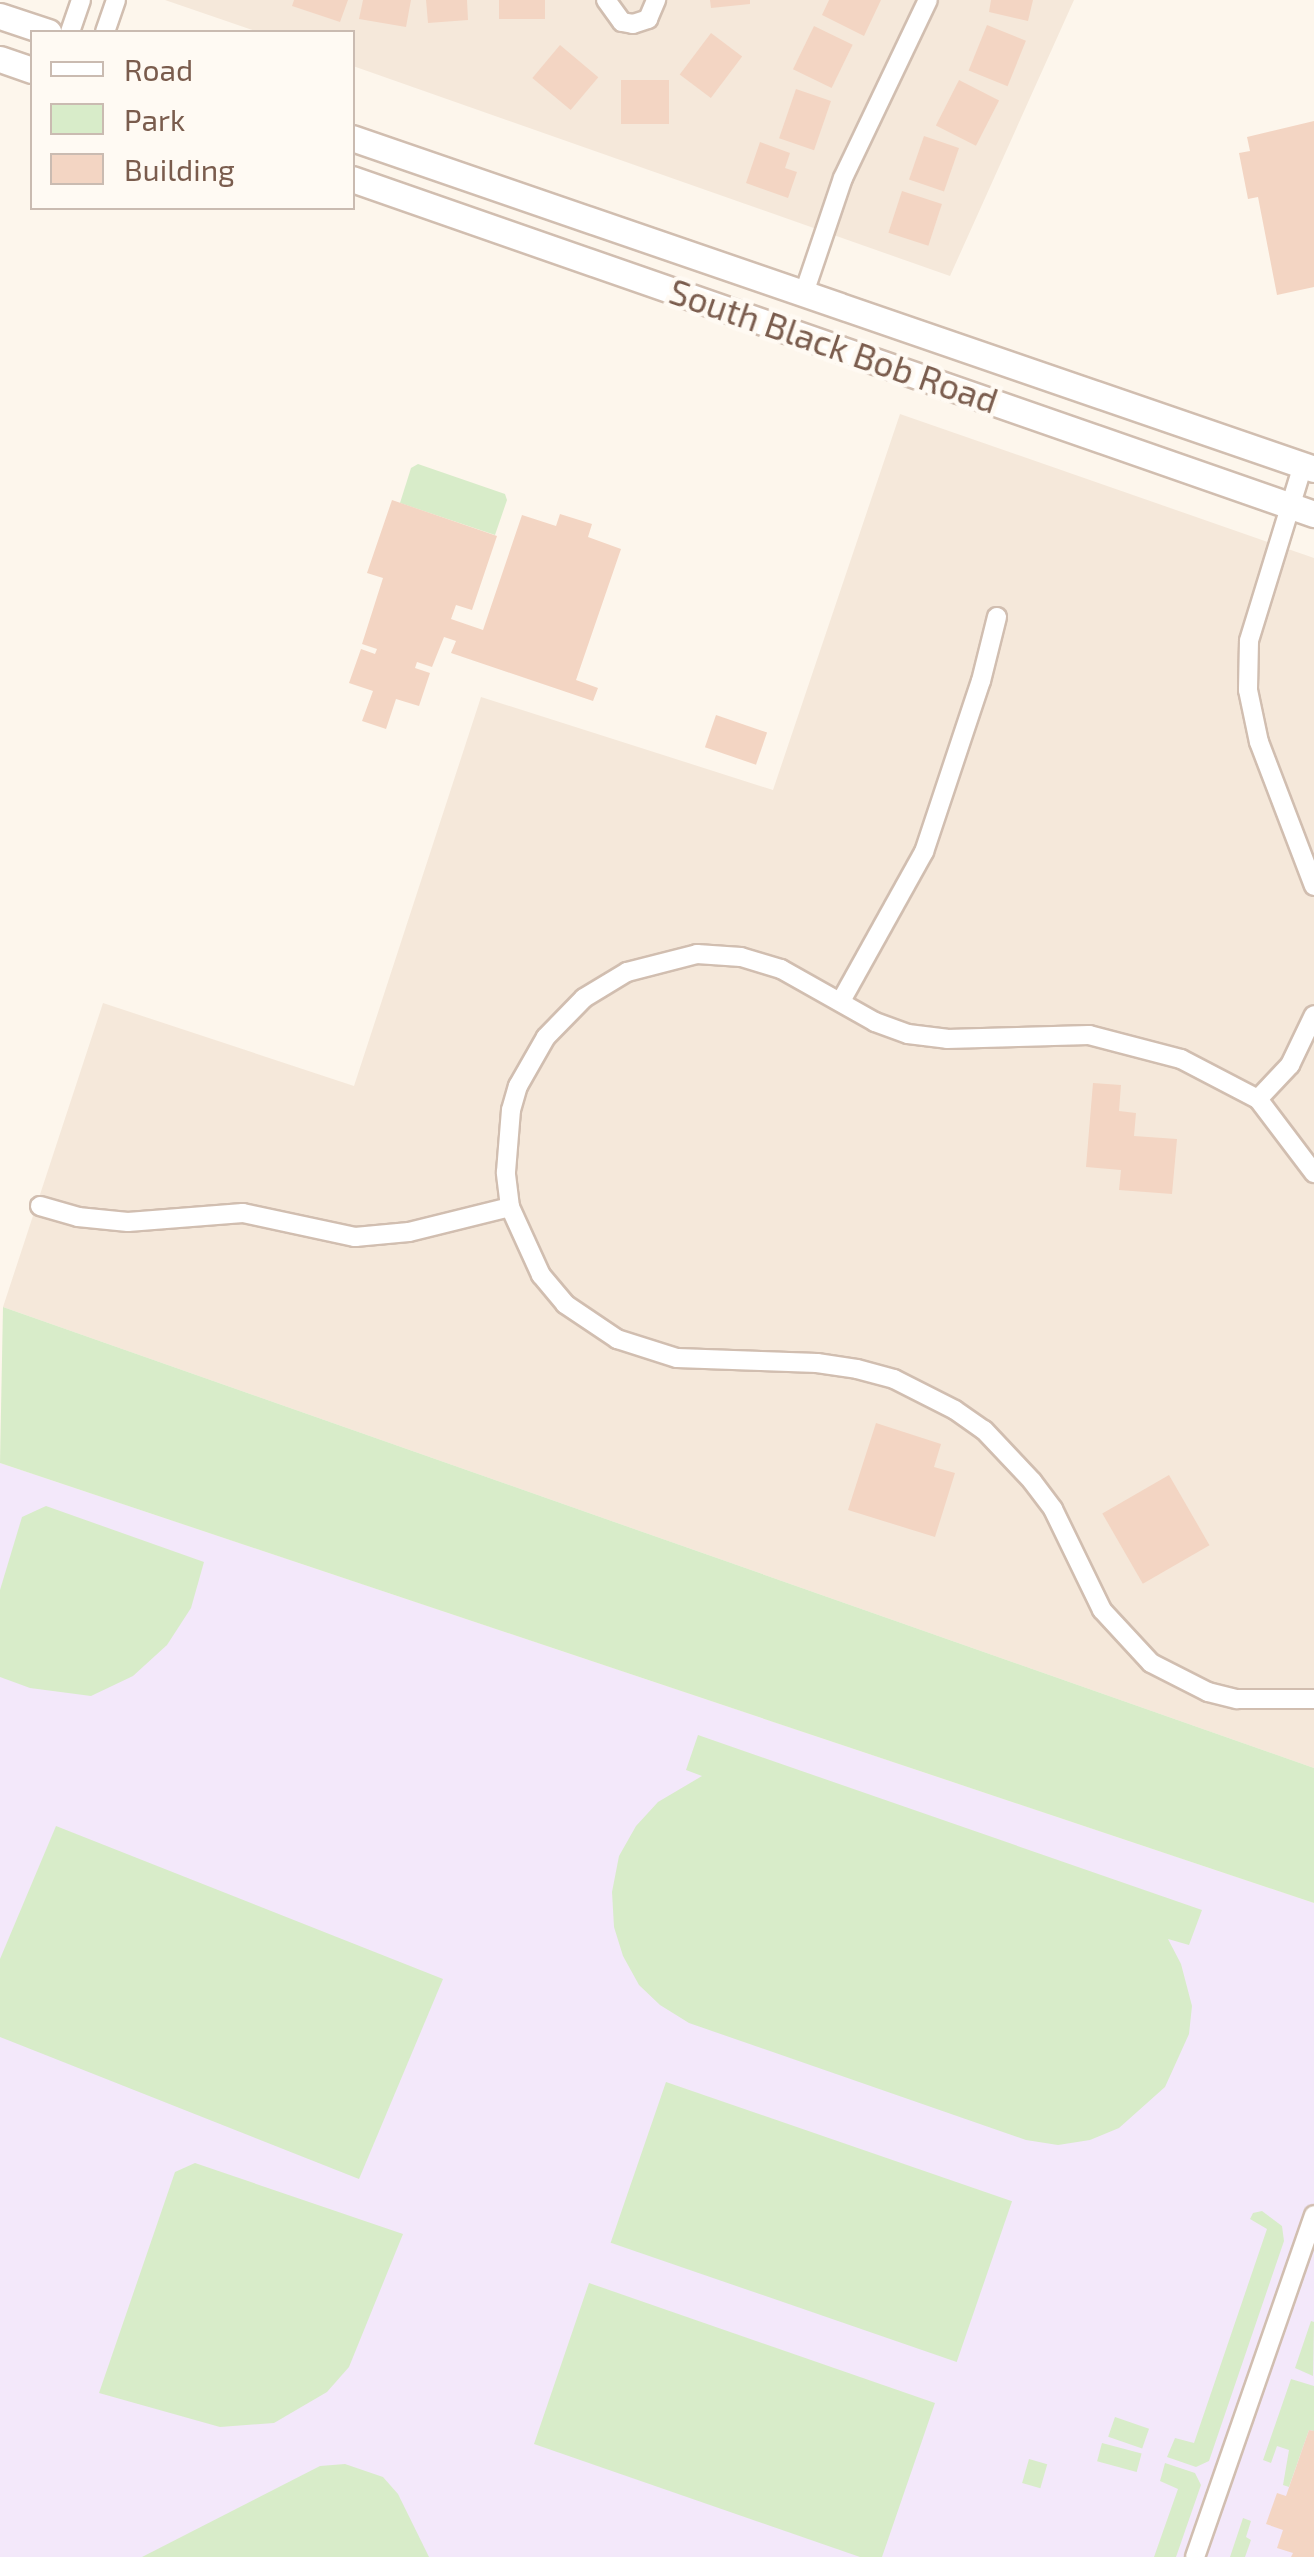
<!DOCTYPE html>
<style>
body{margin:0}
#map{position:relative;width:1314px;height:2557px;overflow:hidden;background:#fdf6ec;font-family:"Exo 2",sans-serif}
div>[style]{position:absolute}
.residential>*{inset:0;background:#f5e8da}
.education>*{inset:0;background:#f3e8fa}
.green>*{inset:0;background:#d8ecc9;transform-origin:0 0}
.building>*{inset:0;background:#f3d5c3;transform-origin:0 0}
.roads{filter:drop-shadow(2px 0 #d1beb0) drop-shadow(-2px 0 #d1beb0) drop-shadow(0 2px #d1beb0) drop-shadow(0 -2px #d1beb0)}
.street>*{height:18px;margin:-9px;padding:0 9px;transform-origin:9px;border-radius:9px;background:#fff}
.secondary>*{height:25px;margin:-12.5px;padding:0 12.5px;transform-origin:12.5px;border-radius:12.5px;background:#fff}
span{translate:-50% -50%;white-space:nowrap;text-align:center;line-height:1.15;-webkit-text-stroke:9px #fffaf3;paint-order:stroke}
.street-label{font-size:35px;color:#7a5c4d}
.legend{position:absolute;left:30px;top:30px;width:325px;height:180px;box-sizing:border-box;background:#fffaf3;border:2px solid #cabbb1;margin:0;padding:12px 18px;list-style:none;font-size:30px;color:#7a5c4d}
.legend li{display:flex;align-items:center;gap:20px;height:50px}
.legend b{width:50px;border:2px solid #cabbb1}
</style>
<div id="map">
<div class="residential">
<i style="clip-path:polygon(165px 0,1074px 0,950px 276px,353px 66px,352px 32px,258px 32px)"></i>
<i style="clip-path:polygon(900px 414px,1314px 558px,1314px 1768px,3px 1307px,103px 1003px,354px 1086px,481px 697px,773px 790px)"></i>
</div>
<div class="education">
<i style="clip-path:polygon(0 1463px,1314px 1903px,1314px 2557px,0 2557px)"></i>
</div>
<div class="green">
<i style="clip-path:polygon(418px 464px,505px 494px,507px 500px,495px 535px,400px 503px,411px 468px)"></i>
<i style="clip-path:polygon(3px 1307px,1314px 1768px,1314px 1903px,0 1463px)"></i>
<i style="clip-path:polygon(46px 1506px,204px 1562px,191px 1608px,167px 1645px,133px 1676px,91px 1696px,30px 1688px,0 1677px,0 1590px,22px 1517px)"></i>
<i style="clip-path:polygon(698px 1735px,1202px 1910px,1189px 1945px,1168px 1939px,1181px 1964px,1192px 2006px,1189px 2034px,1165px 2087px,1119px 2128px,1090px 2140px,1058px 2145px,1026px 2140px,689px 2023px,660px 2005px,639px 1985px,623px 1956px,614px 1927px,612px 1892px,619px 1856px,636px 1826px,658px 1802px,702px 1776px,686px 1770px)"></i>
<i style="clip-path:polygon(56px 1826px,443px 1979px,359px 2179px,0 2037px,0 1959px)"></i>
<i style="left:666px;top:2082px;width:366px;height:170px;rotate:19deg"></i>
<i style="clip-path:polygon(195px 2163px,403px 2234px,349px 2367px,327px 2392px,274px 2423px,220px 2427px,99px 2393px,175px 2172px)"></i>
<i style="clip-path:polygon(1262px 2211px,1282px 2226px,1284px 2241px,1209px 2461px,1196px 2467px,1167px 2457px,1175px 2438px,1194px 2443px,1267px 2229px,1250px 2219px,1253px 2213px)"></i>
<i style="clip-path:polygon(589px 2283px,935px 2403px,882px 2557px,860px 2557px,534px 2444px)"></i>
<i style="clip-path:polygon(1311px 2321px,1314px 2322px,1313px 2376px,1295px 2368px)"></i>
<i style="clip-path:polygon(1291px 2379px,1314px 2386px,1314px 2431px,1309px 2430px,1289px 2487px,1283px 2485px,1289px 2450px,1277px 2446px,1271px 2463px,1263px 2460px)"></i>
<i style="left:1115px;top:2417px;width:36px;height:21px;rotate:19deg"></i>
<i style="left:1102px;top:2443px;width:41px;height:19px;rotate:15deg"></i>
<i style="left:1029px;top:2459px;width:19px;height:25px;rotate:16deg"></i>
<i style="clip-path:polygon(1165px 2463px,1195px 2473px,1201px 2485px,1176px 2557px,1154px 2557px,1178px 2489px,1160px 2481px)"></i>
<i style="clip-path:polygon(345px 2464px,383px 2477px,398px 2494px,429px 2557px,142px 2557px,320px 2466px)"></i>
<i style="clip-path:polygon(1243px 2518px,1251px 2521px,1246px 2537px,1251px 2540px,1245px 2557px,1230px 2557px)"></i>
</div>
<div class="building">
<i style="clip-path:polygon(294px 0,348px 0,340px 22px,292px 6px)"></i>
<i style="clip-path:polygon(363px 0,411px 0,406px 27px,359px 19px)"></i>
<i style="clip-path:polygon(426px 0,467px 0,468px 20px,428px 23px)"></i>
<i style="left:499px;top:0;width:46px;height:19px"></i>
<i style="clip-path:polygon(710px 0,750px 0,750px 4px,711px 8px)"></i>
<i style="clip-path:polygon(829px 0,881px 0,864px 36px,822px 15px)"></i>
<i style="clip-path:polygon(991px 0,1033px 0,1028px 21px,989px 12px)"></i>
<i style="left:987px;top:25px;width:42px;height:49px;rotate:22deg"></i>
<i style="left:814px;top:26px;width:43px;height:48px;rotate:26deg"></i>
<i style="left:711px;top:33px;width:39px;height:52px;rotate:37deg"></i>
<i style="left:560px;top:45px;width:50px;height:43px;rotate:40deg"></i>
<i style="left:621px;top:80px;width:48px;height:44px"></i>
<i style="left:959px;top:80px;width:45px;height:51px;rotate:27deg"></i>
<i style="left:796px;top:89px;width:37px;height:52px;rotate:19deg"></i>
<i style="clip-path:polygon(1314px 121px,1314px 287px,1277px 295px,1258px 197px,1248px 199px,1239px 153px,1250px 151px,1247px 137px)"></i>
<i style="left:924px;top:136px;width:37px;height:46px;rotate:19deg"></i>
<i style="clip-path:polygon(760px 142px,790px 153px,785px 168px,797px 172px,788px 198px,746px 183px)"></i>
<i style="left:902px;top:191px;width:42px;height:44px;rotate:18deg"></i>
<i style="clip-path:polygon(392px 500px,497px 536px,472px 610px,456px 605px,451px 619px,483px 630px,522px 515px,556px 526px,560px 514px,592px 524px,588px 537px,621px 549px,576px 680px,598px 688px,593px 701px,451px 653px,456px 641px,444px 637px,432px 667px,417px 662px,415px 668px,430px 673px,419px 706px,396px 699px,386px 729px,362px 721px,373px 691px,349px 683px,361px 649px,375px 654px,377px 649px,362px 644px,383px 578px,367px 573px)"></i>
<i style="left:716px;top:715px;width:54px;height:34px;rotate:19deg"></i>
<i style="clip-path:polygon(1093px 1083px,1121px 1085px,1119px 1111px,1136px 1113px,1134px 1136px,1177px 1139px,1172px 1194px,1119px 1190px,1121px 1170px,1086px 1167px)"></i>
<i style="clip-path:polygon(876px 1423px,941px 1444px,934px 1467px,955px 1473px,935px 1537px,848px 1510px)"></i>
<i style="left:1169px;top:1475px;width:81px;height:77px;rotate:60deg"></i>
<i style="clip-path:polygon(1309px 2430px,1314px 2431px,1314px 2557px,1291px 2557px,1293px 2553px,1277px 2548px,1283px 2530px,1266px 2524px,1277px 2493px,1286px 2496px)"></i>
</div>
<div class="roads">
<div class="street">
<i style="left:606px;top:0;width:27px;rotate:54deg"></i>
<i style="left:622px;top:22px;width:11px;rotate:10deg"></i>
<i style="left:633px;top:24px;width:16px;rotate:-18deg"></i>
<i style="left:648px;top:19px;width:21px;rotate:-67deg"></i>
<i style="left:70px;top:32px;width:34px;rotate:-71deg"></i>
<i style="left:105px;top:32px;width:34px;rotate:-71deg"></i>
<i style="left:804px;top:293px;width:121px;rotate:-71.3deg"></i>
<i style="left:843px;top:178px;width:197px;rotate:-64.5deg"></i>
<i style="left:1303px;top:465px;width:184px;rotate:107.1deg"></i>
<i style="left:1249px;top:641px;width:49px;rotate:91.2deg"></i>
<i style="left:1248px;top:690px;width:53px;rotate:78.1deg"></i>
<i style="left:1259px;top:742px;width:154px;rotate:69.1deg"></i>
<i style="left:841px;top:1001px;width:171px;rotate:-60.9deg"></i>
<i style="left:924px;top:852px;width:180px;rotate:-71.6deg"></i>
<i style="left:981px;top:681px;width:66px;rotate:-76deg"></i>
<i style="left:1258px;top:1099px;width:47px;rotate:-46.7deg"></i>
<i style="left:1290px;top:1065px;width:55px;rotate:-64.4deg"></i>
<i style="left:40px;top:1206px;width:40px;rotate:16deg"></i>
<i style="left:78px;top:1217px;width:50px;rotate:5.7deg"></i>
<i style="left:128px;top:1222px;width:115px;rotate:-4.5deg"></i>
<i style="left:243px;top:1213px;width:115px;rotate:12.1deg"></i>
<i style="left:355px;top:1237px;width:54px;rotate:-5.3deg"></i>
<i style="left:409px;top:1232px;width:104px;rotate:-13.9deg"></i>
<i style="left:510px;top:1207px;width:75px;rotate:65.5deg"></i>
<i style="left:541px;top:1275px;width:38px;rotate:50deg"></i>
<i style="left:565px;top:1304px;width:63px;rotate:33.9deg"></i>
<i style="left:617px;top:1339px;width:63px;rotate:17.6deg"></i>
<i style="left:677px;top:1358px;width:140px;rotate:2deg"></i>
<i style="left:817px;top:1363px;width:40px;rotate:8.5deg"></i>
<i style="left:857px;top:1369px;width:38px;rotate:15deg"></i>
<i style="left:894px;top:1379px;width:68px;rotate:26.9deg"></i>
<i style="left:955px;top:1410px;width:35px;rotate:35deg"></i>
<i style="left:984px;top:1430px;width:70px;rotate:46.7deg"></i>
<i style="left:1032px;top:1481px;width:35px;rotate:53deg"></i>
<i style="left:1053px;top:1509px;width:112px;rotate:64.1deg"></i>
<i style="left:1102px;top:1610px;width:72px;rotate:47.2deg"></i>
<i style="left:1151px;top:1663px;width:64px;rotate:27deg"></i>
<i style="left:1208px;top:1692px;width:30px;rotate:14deg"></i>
<i style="left:1237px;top:1699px;width:77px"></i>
<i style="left:510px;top:1207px;width:35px;rotate:-97deg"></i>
<i style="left:506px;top:1172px;width:62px;rotate:-85.4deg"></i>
<i style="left:511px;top:1110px;width:25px;rotate:-74deg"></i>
<i style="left:518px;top:1086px;width:56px;rotate:-60.3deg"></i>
<i style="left:546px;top:1037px;width:54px;rotate:-45.7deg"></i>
<i style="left:584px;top:998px;width:50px;rotate:-31.2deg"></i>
<i style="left:627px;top:972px;width:72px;rotate:-14.4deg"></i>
<i style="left:697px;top:954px;width:44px;rotate:3.9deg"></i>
<i style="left:741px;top:957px;width:42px;rotate:16.7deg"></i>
<i style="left:781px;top:969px;width:108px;rotate:29.4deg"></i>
<i style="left:875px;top:1022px;width:35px;rotate:20deg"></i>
<i style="left:908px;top:1034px;width:39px;rotate:7deg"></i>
<i style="left:947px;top:1039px;width:142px;rotate:-1.6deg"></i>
<i style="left:1089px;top:1035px;width:95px;rotate:14.6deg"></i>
<i style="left:1181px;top:1059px;width:87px;rotate:27.5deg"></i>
<i style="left:1258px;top:1099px;width:93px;rotate:52.9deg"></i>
<i style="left:1195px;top:2557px;width:362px;rotate:-70.8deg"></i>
</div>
<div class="secondary">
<i style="left:0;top:16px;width:51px;rotate:18.4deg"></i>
<i style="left:0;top:59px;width:34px;rotate:19deg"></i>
<i style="left:352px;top:138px;width:1017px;rotate:18.99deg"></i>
<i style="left:352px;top:179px;width:1019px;rotate:19.2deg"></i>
</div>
</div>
<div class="street-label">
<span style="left:834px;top:345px;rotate:19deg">South Black Bob Road</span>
</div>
<ul class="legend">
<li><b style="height:12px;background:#fff"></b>Road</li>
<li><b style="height:28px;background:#d8ecc9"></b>Park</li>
<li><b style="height:28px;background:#f3d5c3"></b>Building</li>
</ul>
</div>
